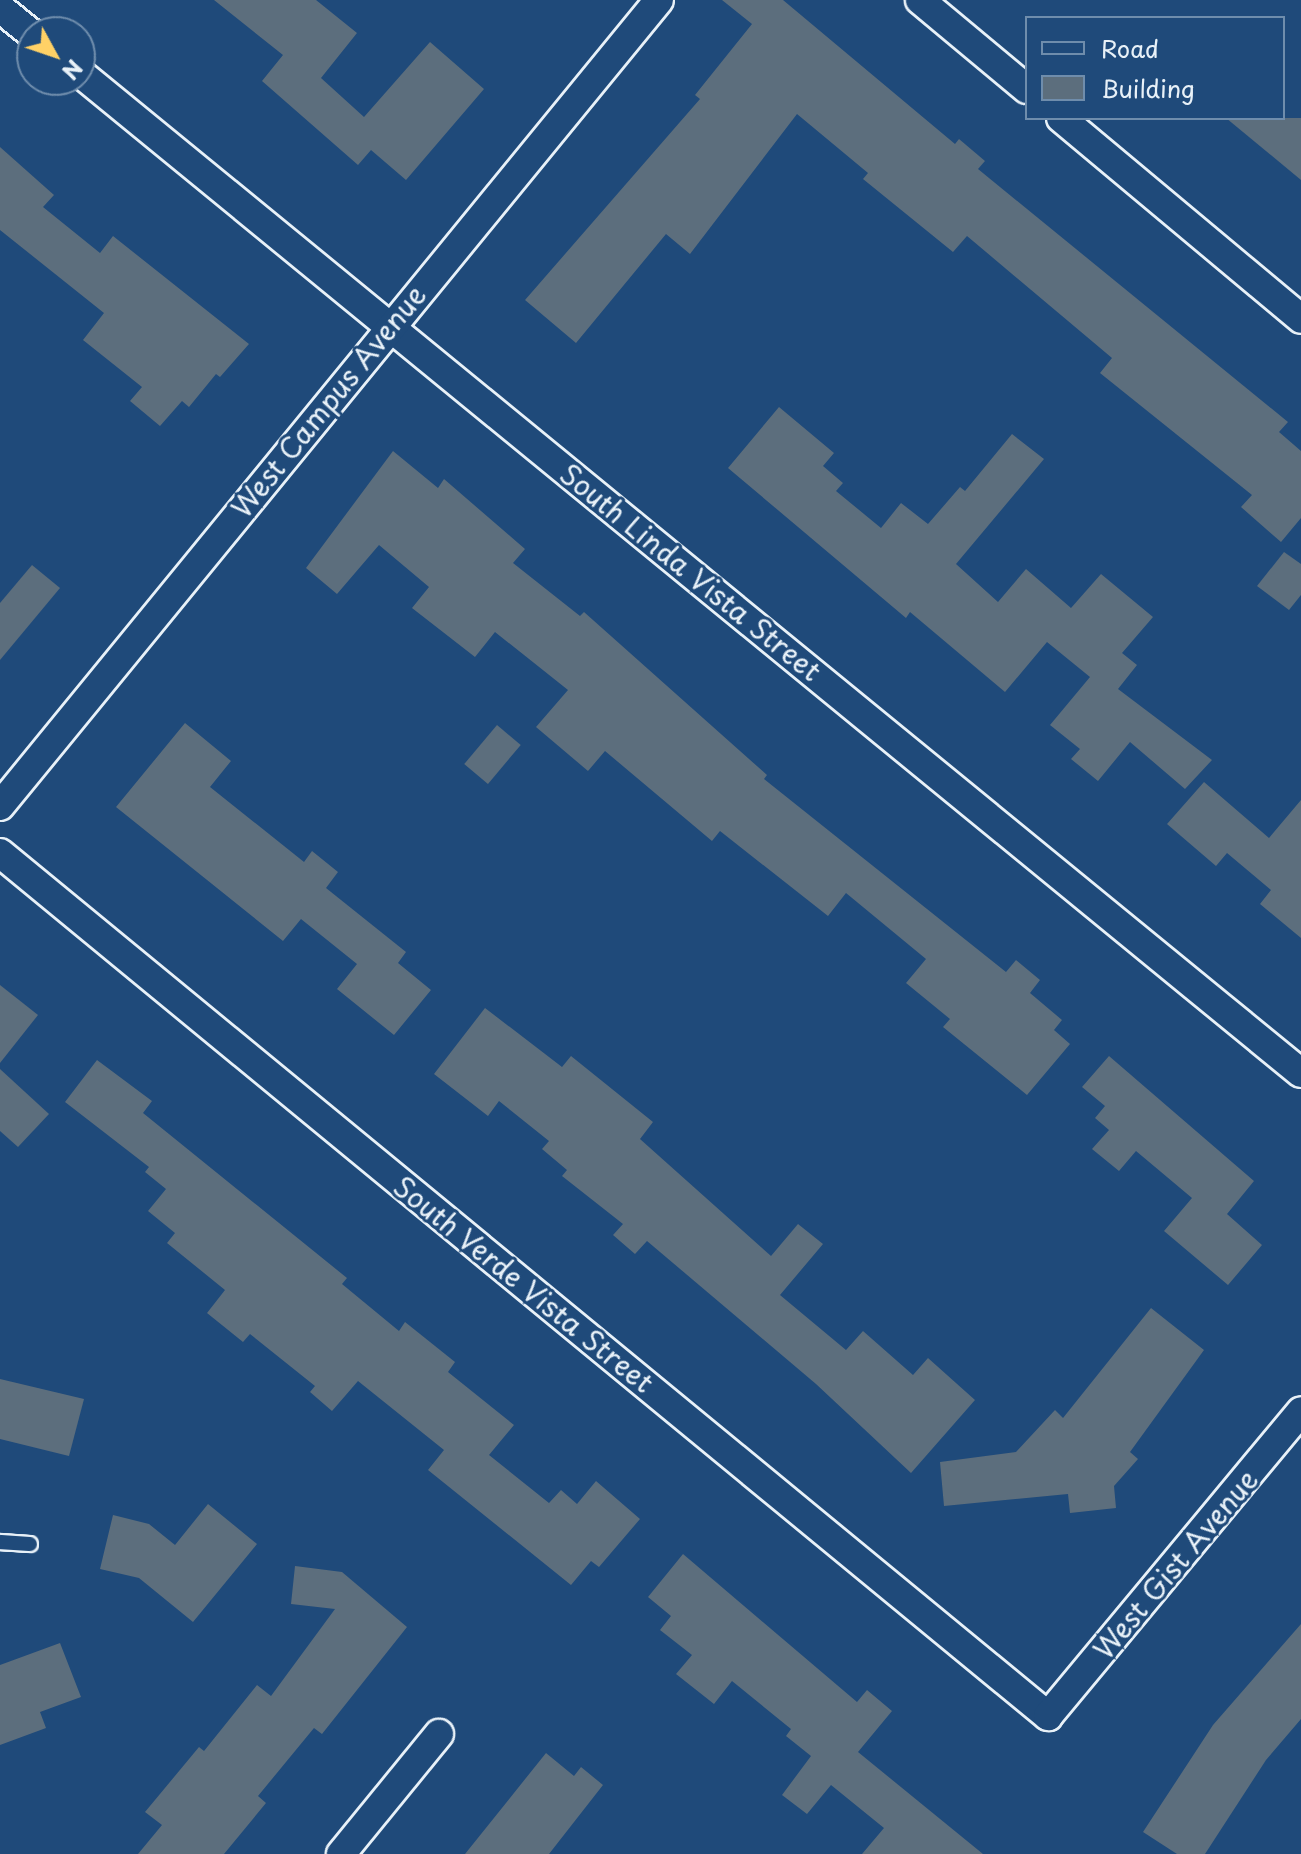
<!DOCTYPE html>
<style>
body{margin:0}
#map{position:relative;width:1301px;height:1854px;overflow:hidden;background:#1f4a7a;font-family:"Playpen Sans",sans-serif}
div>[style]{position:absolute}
.building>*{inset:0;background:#5c6e7d;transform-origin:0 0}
.roads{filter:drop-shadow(2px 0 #e8f1f8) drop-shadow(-2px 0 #e8f1f8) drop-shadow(0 2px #e8f1f8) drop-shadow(0 -2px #e8f1f8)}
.lane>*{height:14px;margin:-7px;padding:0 7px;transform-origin:7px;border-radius:7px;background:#1f4a7a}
.street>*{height:28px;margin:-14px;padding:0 14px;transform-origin:14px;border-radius:14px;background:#1f4a7a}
span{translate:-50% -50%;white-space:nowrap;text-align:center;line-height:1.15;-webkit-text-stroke:6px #1f4a7a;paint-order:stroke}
.street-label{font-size:28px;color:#e8f1f8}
.legend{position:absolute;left:1025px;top:16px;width:260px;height:104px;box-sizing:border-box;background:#1f4a7a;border:2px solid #6f8dac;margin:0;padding:10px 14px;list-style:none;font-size:24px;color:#e8f1f8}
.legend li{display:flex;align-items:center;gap:16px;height:40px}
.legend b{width:40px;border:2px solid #6f8dac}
.north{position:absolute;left:16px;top:16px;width:80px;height:80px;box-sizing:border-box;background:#1f4a7a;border:2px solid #6f8dac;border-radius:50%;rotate:130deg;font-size:22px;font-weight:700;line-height:32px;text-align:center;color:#e8f1f8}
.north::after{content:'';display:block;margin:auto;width:28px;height:36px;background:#ffd166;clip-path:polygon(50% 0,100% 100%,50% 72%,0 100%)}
</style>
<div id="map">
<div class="building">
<i style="clip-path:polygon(214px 0,316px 0,357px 33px,321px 78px,364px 117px,430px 42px,484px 89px,406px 180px,371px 150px,358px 165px,262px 81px,283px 55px)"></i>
<i style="clip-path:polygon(722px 0,783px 0,955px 144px,959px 139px,985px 161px,978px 169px,1288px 422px,1279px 432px,1301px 451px,1301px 518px,1281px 542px,1241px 507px,1252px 495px,1100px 373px,1112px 358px,967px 236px,953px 252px,863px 179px,868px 173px,797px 114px,690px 254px,666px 234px,576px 343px,525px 300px,700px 99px,695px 95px,752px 24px)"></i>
<i style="clip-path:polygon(1226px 118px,1301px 118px,1301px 180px)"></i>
<i style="clip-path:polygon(0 147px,54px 195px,43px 207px,100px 253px,113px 236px,249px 344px,220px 377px,216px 374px,189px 407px,182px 401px,160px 426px,130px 401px,142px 387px,83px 340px,104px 313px,0 230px)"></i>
<i style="clip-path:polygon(779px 407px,834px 453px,823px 466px,843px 483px,836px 491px,881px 528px,901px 503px,928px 524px,960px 487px,965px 491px,1012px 434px,1044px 459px,956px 564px,998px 602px,1026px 569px,1071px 608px,1101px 574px,1153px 617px,1122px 653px,1137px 665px,1118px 689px,1212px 760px,1185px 789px,1130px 742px,1098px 781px,1071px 759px,1080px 749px,1050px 725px,1090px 677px,1047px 642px,1005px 692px,910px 612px,906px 618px,728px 468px)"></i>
<i style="clip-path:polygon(393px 451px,438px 488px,444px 479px,525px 549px,513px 563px,580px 616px,584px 612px,767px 775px,764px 779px,1006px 972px,1016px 960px,1040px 980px,1030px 993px,1062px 1020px,1054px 1030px,1070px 1044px,1027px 1095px,943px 1027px,950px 1019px,906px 983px,926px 959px,846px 893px,828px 916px,720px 831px,712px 841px,605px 751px,588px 771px,536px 727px,568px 690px,495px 632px,475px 657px,412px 608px,429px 587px,379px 545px,337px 594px,306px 568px)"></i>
<i style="clip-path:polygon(1284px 552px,1301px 564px,1301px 595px,1289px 610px,1257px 586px)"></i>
<i style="clip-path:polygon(32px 565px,60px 588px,0 660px,0 603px)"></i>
<i style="clip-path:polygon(185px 723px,231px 761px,210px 787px,304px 862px,312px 851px,338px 872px,326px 888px,406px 952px,398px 963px,431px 990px,394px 1035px,337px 989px,357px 964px,301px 919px,283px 941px,116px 807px)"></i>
<i style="left:497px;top:725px;width:31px;height:51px;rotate:40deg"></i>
<i style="clip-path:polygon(1204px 782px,1269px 838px,1301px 800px,1301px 938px,1260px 904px,1271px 890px,1227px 853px,1216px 866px,1167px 824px)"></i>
<i style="clip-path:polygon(0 985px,38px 1015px,0 1063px)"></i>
<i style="clip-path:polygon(485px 1008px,562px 1067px,571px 1056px,653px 1122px,640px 1139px,771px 1256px,798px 1224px,823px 1244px,780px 1295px,846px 1350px,863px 1331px,913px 1375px,928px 1358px,975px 1400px,911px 1473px,816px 1384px,647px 1241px,635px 1254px,613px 1235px,623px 1224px,562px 1176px,567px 1170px,542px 1149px,549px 1141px,499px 1101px,488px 1116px,434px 1074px)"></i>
<i style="clip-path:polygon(1109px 1056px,1254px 1181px,1227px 1214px,1262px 1245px,1228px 1285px,1164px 1231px,1192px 1198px,1136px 1151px,1119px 1171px,1092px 1149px,1109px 1130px,1095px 1118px,1105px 1106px,1082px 1087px)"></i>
<i style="clip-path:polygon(97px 1060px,152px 1101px,143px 1113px,347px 1278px,342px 1284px,399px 1331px,405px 1322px,455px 1362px,448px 1372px,514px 1425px,489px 1455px,549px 1503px,561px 1490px,577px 1504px,596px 1481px,640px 1519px,599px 1567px,591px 1561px,571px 1585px,428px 1470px,444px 1450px,358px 1381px,332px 1411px,310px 1392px,315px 1386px,250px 1334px,243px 1342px,207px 1313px,225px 1290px,167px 1243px,175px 1233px,148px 1211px,166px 1189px,145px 1172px,149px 1167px,65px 1102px)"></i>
<i style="clip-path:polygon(0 1069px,49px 1114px,18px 1147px,0 1131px)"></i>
<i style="clip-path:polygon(1151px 1308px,1204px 1350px,1130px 1452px,1138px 1459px,1114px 1486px,1116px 1508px,1070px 1513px,1068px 1494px,944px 1506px,940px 1462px,1016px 1452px,1055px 1410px,1063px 1418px)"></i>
<i style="clip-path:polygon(0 1379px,84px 1399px,69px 1456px,0 1439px)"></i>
<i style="clip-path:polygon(208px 1504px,257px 1544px,193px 1622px,139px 1578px,100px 1569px,113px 1515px,149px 1524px,175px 1545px)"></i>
<i style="clip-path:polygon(683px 1554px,857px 1702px,867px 1690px,892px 1711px,858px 1752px,983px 1854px,862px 1854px,884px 1828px,831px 1785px,807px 1814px,782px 1795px,811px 1756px,786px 1736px,791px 1729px,732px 1681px,714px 1704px,676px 1674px,692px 1655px,660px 1630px,671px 1616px,648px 1597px)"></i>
<i style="clip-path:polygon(295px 1566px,342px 1572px,407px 1627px,322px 1734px,314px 1728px,258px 1796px,266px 1803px,224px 1854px,138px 1854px,162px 1825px,145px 1812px,199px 1747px,204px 1751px,257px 1685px,271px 1696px,335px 1609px,291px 1604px)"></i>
<i style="clip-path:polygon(1301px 1624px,1301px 1719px,1266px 1760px,1205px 1854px,1177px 1854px,1143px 1832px,1213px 1725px)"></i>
<i style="clip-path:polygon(60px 1643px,81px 1697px,40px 1712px,46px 1728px,0 1745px,0 1665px)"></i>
<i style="clip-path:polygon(546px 1753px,574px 1776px,581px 1767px,603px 1785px,549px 1854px,465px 1854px)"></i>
</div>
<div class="roads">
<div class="lane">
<i style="left:0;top:1542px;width:30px;rotate:4deg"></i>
</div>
<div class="street">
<i style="left:920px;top:0;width:139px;rotate:39.8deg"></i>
<i style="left:0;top:8px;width:41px;rotate:39.1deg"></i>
<i style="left:80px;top:73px;width:1578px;rotate:39.32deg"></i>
<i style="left:1061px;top:118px;width:313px;rotate:39.9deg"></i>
<i style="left:0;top:806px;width:1041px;rotate:-50.73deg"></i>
<i style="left:0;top:853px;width:1358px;rotate:39.47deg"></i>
<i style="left:1048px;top:1716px;width:396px;rotate:-50.3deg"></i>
<i style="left:341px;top:1854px;width:155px;rotate:-50.8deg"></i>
</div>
</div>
<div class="street-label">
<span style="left:328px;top:401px;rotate:-51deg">West Campus Avenue</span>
<span style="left:691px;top:572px;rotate:39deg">South Linda Vista Street</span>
<span style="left:524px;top:1284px;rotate:39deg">South Verde Vista Street</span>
<span style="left:1175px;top:1564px;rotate:-50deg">West Gist Avenue</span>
</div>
<ul class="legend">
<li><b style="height:10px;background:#1f4a7a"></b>Road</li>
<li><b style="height:22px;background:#5c6e7d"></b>Building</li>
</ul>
<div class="north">N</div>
</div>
